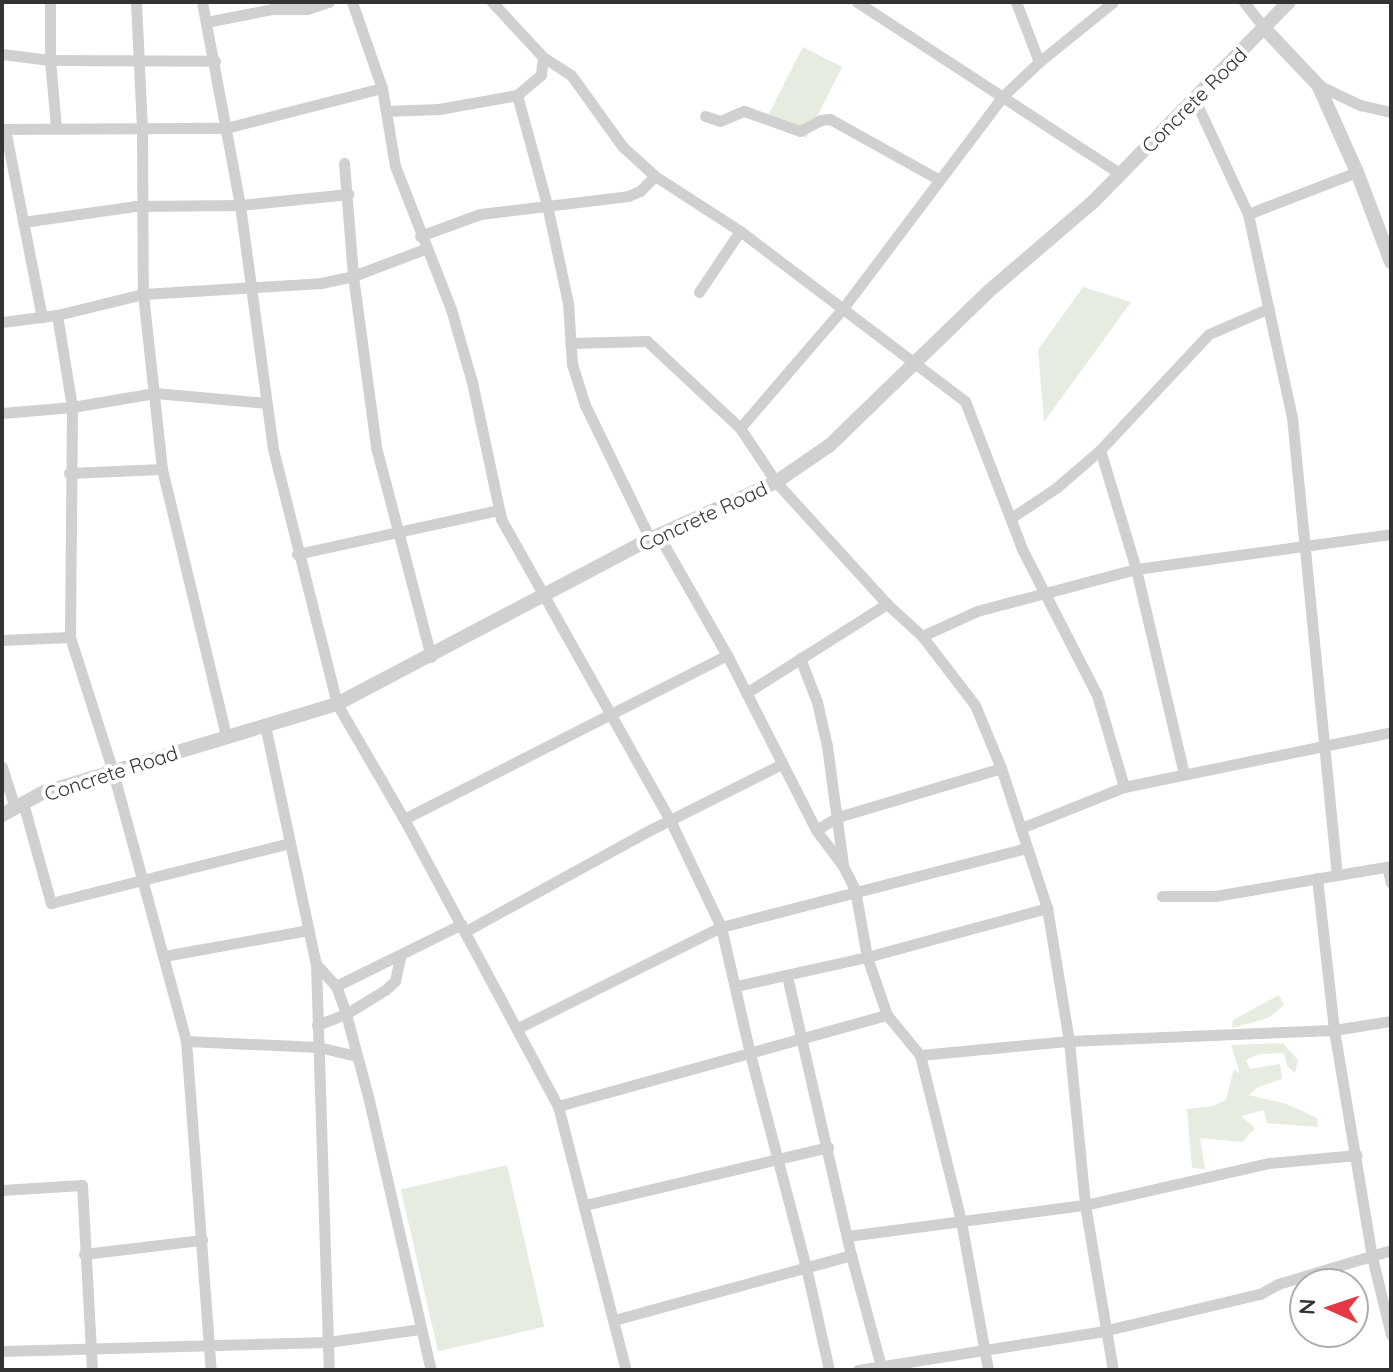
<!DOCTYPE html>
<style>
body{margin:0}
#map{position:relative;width:1393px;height:1372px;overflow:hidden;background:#fff;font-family:Quicksand,sans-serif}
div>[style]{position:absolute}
.green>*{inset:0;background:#e6ecdf;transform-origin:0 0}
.minor>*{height:11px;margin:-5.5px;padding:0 5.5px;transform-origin:5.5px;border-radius:5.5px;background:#d0d0d0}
.tertiary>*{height:14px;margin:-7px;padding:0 7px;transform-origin:7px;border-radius:7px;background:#d0d0d0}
span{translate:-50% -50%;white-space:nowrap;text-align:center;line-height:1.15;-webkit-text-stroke:8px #fff;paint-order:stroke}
.street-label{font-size:20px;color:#333}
.frame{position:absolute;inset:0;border:4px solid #333;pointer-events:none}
.north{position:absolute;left:1289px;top:1268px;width:80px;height:80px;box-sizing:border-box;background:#fff;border:2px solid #adadad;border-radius:50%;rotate:273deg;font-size:22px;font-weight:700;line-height:32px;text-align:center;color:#333}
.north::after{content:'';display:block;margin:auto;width:28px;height:36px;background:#e63946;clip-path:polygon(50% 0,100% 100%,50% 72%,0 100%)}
</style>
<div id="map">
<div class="green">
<i style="left:803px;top:47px;width:44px;height:80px;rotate:27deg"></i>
<i style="clip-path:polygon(1083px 287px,1131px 302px,1044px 422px,1038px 350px)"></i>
<i style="clip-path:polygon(1279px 995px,1284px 1005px,1268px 1018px,1232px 1028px,1233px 1020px)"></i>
<i style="clip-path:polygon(1283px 1043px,1298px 1060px,1295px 1073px,1287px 1066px,1284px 1053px,1259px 1054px,1246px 1060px,1250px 1069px,1280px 1064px,1282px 1079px,1258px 1087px,1249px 1095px,1287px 1104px,1317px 1118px,1318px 1127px,1267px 1123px,1264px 1110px,1241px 1116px,1255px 1128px,1242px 1142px,1200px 1138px,1205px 1169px,1192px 1168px,1187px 1109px,1213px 1106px,1226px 1100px,1234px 1069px,1240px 1074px,1231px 1045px)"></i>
<i style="left:507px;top:1165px;width:166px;height:109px;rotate:77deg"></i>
</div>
<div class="minor">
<i style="left:50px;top:2px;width:58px;rotate:90deg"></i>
<i style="left:50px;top:60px;width:67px;rotate:84.9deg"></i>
<i style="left:136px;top:2px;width:126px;rotate:87.3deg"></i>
<i style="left:142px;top:128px;width:166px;rotate:89.7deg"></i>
<i style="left:143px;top:294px;width:176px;rotate:83.8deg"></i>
<i style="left:162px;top:469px;width:275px;rotate:76.5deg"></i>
<i style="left:202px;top:2px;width:207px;rotate:79.4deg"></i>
<i style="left:240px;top:205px;width:246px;rotate:82.3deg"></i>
<i style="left:273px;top:449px;width:263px;rotate:75.9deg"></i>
<i style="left:337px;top:704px;width:133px;rotate:59.8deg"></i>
<i style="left:404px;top:819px;width:326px;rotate:61.8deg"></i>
<i style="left:558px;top:1106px;width:273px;rotate:75.6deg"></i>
<i style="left:352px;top:2px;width:91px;rotate:70.8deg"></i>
<i style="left:382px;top:88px;width:79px;rotate:80.5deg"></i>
<i style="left:395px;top:166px;width:154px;rotate:68.6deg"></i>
<i style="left:451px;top:309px;width:76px;rotate:74deg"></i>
<i style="left:472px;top:382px;width:140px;rotate:78deg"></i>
<i style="left:501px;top:519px;width:345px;rotate:60.7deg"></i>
<i style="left:670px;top:820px;width:119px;rotate:64.5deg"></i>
<i style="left:721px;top:927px;width:130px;rotate:77.1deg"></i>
<i style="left:750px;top:1054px;width:220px;rotate:75.3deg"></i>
<i style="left:806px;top:1267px;width:106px;rotate:77.4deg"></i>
<i style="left:492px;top:2px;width:75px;rotate:47.2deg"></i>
<i style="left:543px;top:57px;width:33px;rotate:33deg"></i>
<i style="left:571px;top:75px;width:89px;rotate:54.2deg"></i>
<i style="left:623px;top:147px;width:43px;rotate:42.2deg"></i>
<i style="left:655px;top:176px;width:101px;rotate:32.9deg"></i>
<i style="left:740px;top:231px;width:282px;rotate:37.1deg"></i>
<i style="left:965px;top:401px;width:159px;rotate:68.9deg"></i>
<i style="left:1022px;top:549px;width:164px;rotate:62.8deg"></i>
<i style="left:1097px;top:695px;width:96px;rotate:73.6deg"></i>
<i style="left:857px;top:2px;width:315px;rotate:33.1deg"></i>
<i style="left:1016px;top:2px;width:64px;rotate:69deg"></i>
<i style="left:1244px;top:2px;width:34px;rotate:52deg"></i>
<i style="left:206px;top:22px;width:67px;rotate:-11.1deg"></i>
<i style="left:272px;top:9px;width:35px"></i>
<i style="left:307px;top:9px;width:23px;rotate:-18deg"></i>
<i style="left:2px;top:54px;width:48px;rotate:7.1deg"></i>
<i style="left:50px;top:60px;width:165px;rotate:0.3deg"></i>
<i style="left:1318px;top:85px;width:47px;rotate:25.5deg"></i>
<i style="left:1360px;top:105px;width:32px;rotate:13deg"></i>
<i style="left:517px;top:95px;width:114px;rotate:74.7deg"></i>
<i style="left:547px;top:205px;width:100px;rotate:77.9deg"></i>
<i style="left:568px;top:303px;width:61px;rotate:86.2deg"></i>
<i style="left:572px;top:364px;width:43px;rotate:72.4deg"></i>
<i style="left:585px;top:405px;width:149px;rotate:64.1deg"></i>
<i style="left:1195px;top:100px;width:126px;rotate:65.1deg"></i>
<i style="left:1248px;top:214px;width:208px;rotate:77.8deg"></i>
<i style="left:1292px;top:417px;width:460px;rotate:84.4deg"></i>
<i style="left:386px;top:111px;width:53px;rotate:-2.2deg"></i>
<i style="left:439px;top:109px;width:79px;rotate:-10.2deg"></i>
<i style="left:517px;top:95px;width:31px;rotate:-40deg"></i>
<i style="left:541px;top:75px;width:18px;rotate:-84deg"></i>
<i style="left:705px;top:116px;width:16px;rotate:18deg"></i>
<i style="left:720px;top:121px;width:26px;rotate:-23deg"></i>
<i style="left:744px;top:111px;width:59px;rotate:19.7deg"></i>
<i style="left:800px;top:131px;width:24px;rotate:-28deg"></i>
<i style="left:821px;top:120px;width:9px;rotate:-6deg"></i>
<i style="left:830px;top:119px;width:124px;rotate:29.1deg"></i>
<i style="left:2px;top:129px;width:224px;rotate:-0.3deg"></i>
<i style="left:226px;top:128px;width:161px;rotate:-14.4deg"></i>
<i style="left:5px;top:129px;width:192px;rotate:78.9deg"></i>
<i style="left:344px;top:163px;width:113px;rotate:85.4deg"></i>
<i style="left:353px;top:276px;width:173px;rotate:82.3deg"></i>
<i style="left:376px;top:447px;width:217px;rotate:75.3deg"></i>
<i style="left:1248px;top:214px;width:117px;rotate:-21.1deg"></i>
<i style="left:23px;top:222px;width:113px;rotate:-8.1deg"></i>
<i style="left:135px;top:206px;width:105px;rotate:-0.5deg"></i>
<i style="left:240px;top:205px;width:109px;rotate:-5.8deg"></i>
<i style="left:420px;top:236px;width:64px;rotate:-20.1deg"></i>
<i style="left:480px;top:214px;width:149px;rotate:-6.9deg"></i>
<i style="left:628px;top:196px;width:13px;rotate:-23deg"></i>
<i style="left:640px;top:191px;width:21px;rotate:-45deg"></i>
<i style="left:699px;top:292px;width:73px;rotate:-56.1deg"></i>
<i style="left:57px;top:315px;width:93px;rotate:80.7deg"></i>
<i style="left:72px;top:407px;width:230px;rotate:90.5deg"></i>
<i style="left:70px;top:637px;width:142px;rotate:72.3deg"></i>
<i style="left:113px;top:772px;width:279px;rotate:74.8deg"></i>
<i style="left:186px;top:1041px;width:330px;rotate:85.7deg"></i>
<i style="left:2px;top:322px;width:55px;rotate:-7.3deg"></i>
<i style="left:57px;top:315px;width:89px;rotate:-13.7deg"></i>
<i style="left:143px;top:294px;width:178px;rotate:-3.5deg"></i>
<i style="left:321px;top:283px;width:33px;rotate:-12deg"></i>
<i style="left:353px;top:276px;width:77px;rotate:-20.6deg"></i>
<i style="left:570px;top:343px;width:77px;rotate:-1.5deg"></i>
<i style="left:647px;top:341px;width:127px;rotate:43.1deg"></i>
<i style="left:740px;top:428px;width:65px;rotate:56.3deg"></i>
<i style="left:776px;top:482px;width:165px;rotate:47.7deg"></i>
<i style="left:887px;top:604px;width:47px;rotate:42.4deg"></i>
<i style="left:922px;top:636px;width:87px;rotate:52.5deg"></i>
<i style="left:975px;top:705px;width:68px;rotate:67.6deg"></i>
<i style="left:1001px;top:768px;width:147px;rotate:71.8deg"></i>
<i style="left:1047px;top:908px;width:135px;rotate:80.6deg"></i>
<i style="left:1069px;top:1041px;width:165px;rotate:84.4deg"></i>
<i style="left:1085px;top:1205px;width:167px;rotate:80.4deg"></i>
<i style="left:2px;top:413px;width:70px;rotate:-4.9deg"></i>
<i style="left:72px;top:407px;width:84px;rotate:-9.6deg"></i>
<i style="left:155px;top:393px;width:111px;rotate:5.1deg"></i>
<i style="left:740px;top:428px;width:160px;rotate:-49.3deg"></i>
<i style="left:844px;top:307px;width:264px;rotate:-53deg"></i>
<i style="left:1003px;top:96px;width:50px;rotate:-43.4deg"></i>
<i style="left:1039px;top:62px;width:95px;rotate:-39deg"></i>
<i style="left:69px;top:473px;width:93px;rotate:-2.5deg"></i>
<i style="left:1011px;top:518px;width:54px;rotate:-33.7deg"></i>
<i style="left:1056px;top:488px;width:58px;rotate:-40.8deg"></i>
<i style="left:659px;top:536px;width:137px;rotate:60.3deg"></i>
<i style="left:727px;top:655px;width:196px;rotate:63deg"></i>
<i style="left:816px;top:830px;width:45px;rotate:53.1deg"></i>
<i style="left:843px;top:866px;width:27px;rotate:63deg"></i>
<i style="left:855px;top:890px;width:68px;rotate:79.8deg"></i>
<i style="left:867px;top:957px;width:61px;rotate:71deg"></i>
<i style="left:887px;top:1015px;width:52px;rotate:50.5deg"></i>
<i style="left:920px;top:1055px;width:171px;rotate:76.1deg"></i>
<i style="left:961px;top:1221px;width:151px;rotate:79.7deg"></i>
<i style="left:297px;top:554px;width:207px;rotate:-12.3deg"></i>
<i style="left:922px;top:636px;width:60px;rotate:-24.4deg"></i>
<i style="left:977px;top:611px;width:164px;rotate:-14.8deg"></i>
<i style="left:1136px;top:569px;width:257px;rotate:-7.8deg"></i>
<i style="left:2px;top:640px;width:68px;rotate:-2.5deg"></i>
<i style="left:800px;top:658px;width:47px;rotate:68.9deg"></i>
<i style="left:817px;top:702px;width:45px;rotate:77.2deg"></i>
<i style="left:827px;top:746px;width:120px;rotate:82.3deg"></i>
<i style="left:746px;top:693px;width:167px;rotate:-32.3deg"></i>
<i style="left:265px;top:725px;width:244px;rotate:78deg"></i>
<i style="left:316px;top:964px;width:30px;rotate:48deg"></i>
<i style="left:336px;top:986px;width:30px;rotate:70deg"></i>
<i style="left:346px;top:1014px;width:85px;rotate:75deg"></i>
<i style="left:368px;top:1096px;width:281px;rotate:77.1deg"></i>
<i style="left:2px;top:767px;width:43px;rotate:72.4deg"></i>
<i style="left:1184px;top:774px;width:211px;rotate:-103.2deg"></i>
<i style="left:1136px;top:569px;width:124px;rotate:-106.8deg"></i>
<i style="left:1100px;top:450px;width:159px;rotate:-46.8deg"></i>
<i style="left:1209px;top:334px;width:65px;rotate:-23.4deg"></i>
<i style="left:23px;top:803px;width:104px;rotate:74.4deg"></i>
<i style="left:51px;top:903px;width:246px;rotate:-14.1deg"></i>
<i style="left:404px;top:819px;width:362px;rotate:-26.9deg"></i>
<i style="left:1021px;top:828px;width:111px;rotate:-21.7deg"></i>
<i style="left:1124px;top:787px;width:273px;rotate:-11.6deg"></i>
<i style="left:816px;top:830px;width:26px;rotate:-31deg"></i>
<i style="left:838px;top:817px;width:170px;rotate:-16.7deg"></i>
<i style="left:1387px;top:867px;width:16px;rotate:76deg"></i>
<i style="left:1317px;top:878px;width:153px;rotate:83.6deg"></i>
<i style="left:1334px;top:1030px;width:230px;rotate:80.5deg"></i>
<i style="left:1372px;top:1257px;width:80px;rotate:76.3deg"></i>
<i style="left:1162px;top:896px;width:53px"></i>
<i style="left:1215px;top:896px;width:179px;rotate:-9.7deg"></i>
<i style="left:466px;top:931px;width:210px;rotate:-28.8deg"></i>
<i style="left:650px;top:830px;width:145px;rotate:-26.6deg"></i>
<i style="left:164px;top:956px;width:147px;rotate:-10.2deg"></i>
<i style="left:316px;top:964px;width:406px;rotate:88.2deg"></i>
<i style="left:787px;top:976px;width:286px;rotate:77.1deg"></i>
<i style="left:851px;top:1255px;width:119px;rotate:74.9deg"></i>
<i style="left:336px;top:986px;width:140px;rotate:-26.2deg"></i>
<i style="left:736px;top:986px;width:134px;rotate:-12.5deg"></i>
<i style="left:867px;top:957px;width:187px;rotate:-15.2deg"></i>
<i style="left:317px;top:1025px;width:31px;rotate:-21deg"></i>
<i style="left:346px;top:1014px;width:46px;rotate:-31.6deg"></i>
<i style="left:385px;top:990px;width:13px;rotate:-42deg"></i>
<i style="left:395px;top:981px;width:25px;rotate:-78deg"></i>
<i style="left:518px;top:1028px;width:227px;rotate:-26.5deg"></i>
<i style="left:721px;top:927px;width:316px;rotate:-14.5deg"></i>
<i style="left:186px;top:1041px;width:132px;rotate:2.6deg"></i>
<i style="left:318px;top:1047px;width:40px;rotate:13deg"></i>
<i style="left:920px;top:1055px;width:150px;rotate:-5.4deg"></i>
<i style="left:1069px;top:1041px;width:265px;rotate:-2.4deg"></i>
<i style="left:1334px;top:1030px;width:58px;rotate:-9deg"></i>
<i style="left:558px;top:1106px;width:341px;rotate:-15.5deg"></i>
<i style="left:2px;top:1190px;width:80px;rotate:-3.6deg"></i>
<i style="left:82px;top:1185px;width:185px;rotate:86.9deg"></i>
<i style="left:585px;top:1205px;width:250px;rotate:-13.4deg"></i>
<i style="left:848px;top:1236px;width:239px;rotate:-7.5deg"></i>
<i style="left:1085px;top:1205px;width:189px;rotate:-12.9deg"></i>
<i style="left:1269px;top:1163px;width:88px;rotate:-5.2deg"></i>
<i style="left:84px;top:1254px;width:119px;rotate:-6.8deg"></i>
<i style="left:614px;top:1320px;width:246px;rotate:-15.3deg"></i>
<i style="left:2px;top:1351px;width:326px;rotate:-1.6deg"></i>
<i style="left:328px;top:1342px;width:94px;rotate:-8deg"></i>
<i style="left:858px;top:1370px;width:248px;rotate:-9deg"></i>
<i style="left:1103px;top:1331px;width:161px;rotate:-13.3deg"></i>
<i style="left:1260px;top:1294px;width:21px;rotate:-29deg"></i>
<i style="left:1278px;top:1284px;width:118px;rotate:-16.7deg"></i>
</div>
<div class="tertiary">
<i style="left:1265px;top:29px;width:77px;rotate:46.6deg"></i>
<i style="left:1318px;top:85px;width:95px;rotate:65.9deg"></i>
<i style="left:1357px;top:172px;width:96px;rotate:69.3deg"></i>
<i style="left:2px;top:815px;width:46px;rotate:-28.8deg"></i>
<i style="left:42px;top:793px;width:308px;rotate:-16.8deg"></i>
<i style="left:337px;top:704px;width:354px;rotate:-27.8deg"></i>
<i style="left:650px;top:539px;width:138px;rotate:-24.3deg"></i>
<i style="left:776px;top:482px;width:65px;rotate:-34.4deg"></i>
<i style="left:830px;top:445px;width:221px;rotate:-44.1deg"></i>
<i style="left:989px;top:291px;width:137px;rotate:-40.6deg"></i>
<i style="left:1093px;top:202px;width:280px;rotate:-45.6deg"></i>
</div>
<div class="street-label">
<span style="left:1194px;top:100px;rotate:-45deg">Concrete Road</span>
<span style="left:703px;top:516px;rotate:-25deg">Concrete Road</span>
<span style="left:111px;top:773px;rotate:-18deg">Concrete Road</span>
</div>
<div class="frame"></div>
<div class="north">N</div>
</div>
